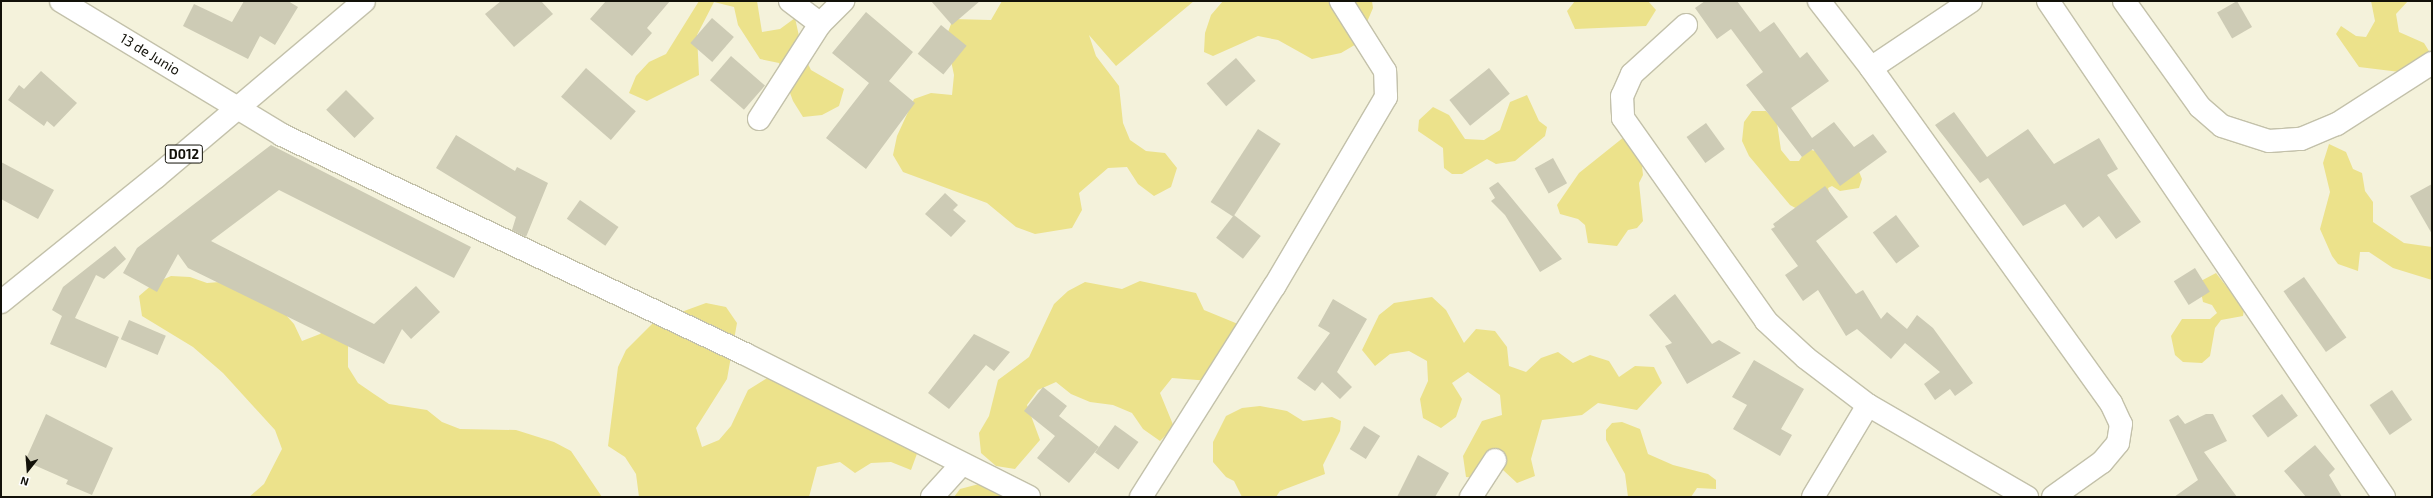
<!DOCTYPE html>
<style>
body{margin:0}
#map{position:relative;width:2433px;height:498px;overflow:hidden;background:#f4f2db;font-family:"Exo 2",sans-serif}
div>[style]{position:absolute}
.green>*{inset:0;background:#ece28b}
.building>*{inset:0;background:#cdcbb5;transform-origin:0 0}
.roads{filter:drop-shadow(1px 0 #c3c1aa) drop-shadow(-1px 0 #c3c1aa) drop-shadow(0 1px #c3c1aa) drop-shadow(0 -1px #c3c1aa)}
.minor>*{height:22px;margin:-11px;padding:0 11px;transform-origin:11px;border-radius:11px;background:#fff}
.major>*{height:22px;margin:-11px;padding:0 11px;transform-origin:11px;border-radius:11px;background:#fff}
span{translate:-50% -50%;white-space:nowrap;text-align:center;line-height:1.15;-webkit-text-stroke:3px #fff;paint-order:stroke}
.shield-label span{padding:1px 3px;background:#fff;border:1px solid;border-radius:3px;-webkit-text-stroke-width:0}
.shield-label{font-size:13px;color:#121109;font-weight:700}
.street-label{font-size:14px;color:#121109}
.frame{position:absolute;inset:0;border:2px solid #121109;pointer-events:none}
.north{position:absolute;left:8px;top:450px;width:40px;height:40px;-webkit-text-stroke:3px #fff;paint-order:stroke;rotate:197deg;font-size:11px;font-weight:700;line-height:16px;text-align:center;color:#121109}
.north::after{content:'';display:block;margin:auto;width:14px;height:18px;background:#121109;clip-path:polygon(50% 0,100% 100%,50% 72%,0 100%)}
</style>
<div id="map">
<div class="green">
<i style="clip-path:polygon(699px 1px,757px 1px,762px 32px,780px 29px,795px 18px,803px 54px,811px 70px,844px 89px,839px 106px,822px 115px,803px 117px,793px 101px,779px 63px,760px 59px,738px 25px,734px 7px,714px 2px,697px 35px,699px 75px,647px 101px,629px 93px,636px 76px,649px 62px,666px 54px)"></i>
<i style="clip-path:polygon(1002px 1px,1194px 1px,1116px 66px,1089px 35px,1096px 56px,1119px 86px,1123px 123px,1130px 140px,1146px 151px,1165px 153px,1177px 168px,1171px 187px,1154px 196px,1138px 184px,1127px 167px,1108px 168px,1079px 193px,1082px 210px,1072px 228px,1035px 234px,1016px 227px,987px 203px,903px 172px,893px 155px,897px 136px,914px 99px,931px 93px,952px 95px,954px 75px,946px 37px,953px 19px,991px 20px)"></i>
<i style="clip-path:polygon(1223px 1px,1372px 1px,1373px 8px,1358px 43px,1341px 53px,1312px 59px,1278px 40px,1258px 36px,1213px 56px,1204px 52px,1205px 33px,1211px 15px)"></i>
<i style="clip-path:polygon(1575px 1px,1648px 1px,1656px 10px,1646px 26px,1575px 29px,1567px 11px)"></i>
<i style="clip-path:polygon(2371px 1px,2408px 1px,2396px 14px,2399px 32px,2424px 43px,2432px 56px,2408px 73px,2359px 67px,2336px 34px,2341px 26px,2356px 36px,2366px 37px,2375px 21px)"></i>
<i style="clip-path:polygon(1527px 95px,1539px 121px,1547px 127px,1545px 136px,1515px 161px,1496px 164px,1487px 159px,1462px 174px,1452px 174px,1444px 168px,1443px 148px,1418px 131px,1419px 120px,1433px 107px,1449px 115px,1465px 139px,1484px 140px,1500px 130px,1510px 102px)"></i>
<i style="clip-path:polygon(1752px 111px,1766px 111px,1777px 123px,1781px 150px,1790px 161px,1799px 161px,1807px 149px,1824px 153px,1858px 169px,1862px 179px,1859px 188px,1840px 191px,1832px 186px,1828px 188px,1829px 192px,1799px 210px,1790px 205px,1749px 156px,1742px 141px,1744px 122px)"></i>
<i style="clip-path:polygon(1624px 137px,1649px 159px,1642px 166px,1643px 175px,1639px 183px,1643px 221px,1637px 228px,1628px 230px,1617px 246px,1588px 243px,1585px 225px,1578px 219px,1560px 214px,1557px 205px,1579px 173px)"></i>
<i style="clip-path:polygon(2329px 144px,2346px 152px,2353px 169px,2362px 173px,2365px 191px,2373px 202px,2373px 222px,2404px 243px,2432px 247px,2432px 280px,2393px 268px,2369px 252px,2360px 252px,2358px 271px,2338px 264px,2332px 256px,2320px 229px,2330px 192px,2323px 163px)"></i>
<i style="clip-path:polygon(2216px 273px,2244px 309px,2243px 316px,2221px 320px,2215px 328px,2210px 356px,2202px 363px,2183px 362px,2175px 355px,2171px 336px,2182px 319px,2210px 319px,2217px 313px,2212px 305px,2203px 302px,2199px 282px)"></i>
<i style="clip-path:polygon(171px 276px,190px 277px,207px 283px,246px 280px,275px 303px,294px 324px,302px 341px,320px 334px,332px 319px,348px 330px,348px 367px,358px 383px,374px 394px,389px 404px,427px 410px,442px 422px,460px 429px,516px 430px,554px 442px,571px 451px,602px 497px,249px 497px,264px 484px,282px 449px,275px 430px,223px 373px,193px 347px,142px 316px,139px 296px,153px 284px)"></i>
<i style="clip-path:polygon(1140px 281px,1196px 293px,1204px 310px,1238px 324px,1210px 381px,1172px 378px,1160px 393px,1174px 427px,1160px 441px,1143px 429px,1132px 413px,1113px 405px,1090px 402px,1071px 394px,1056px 382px,1038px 390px,1027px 405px,1040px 440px,1015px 469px,996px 466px,981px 453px,979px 433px,989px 416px,998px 380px,1029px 357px,1054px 304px,1068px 291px,1085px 282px,1122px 289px)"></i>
<i style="clip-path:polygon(1432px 297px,1446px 310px,1464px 343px,1476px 329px,1495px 331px,1507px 347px,1509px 366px,1526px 372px,1541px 358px,1558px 352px,1573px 363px,1590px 355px,1609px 361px,1619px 377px,1635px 366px,1654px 367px,1662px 383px,1637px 410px,1598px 403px,1582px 415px,1542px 420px,1531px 459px,1535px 476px,1517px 483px,1503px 470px,1486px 479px,1466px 477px,1463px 456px,1482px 421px,1502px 415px,1500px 395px,1468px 372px,1452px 383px,1462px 399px,1456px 417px,1441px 428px,1423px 418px,1420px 399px,1428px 381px,1427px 361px,1409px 351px,1390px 354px,1375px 366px,1362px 350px,1379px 315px,1394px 303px)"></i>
<i style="clip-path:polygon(706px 303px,726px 307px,737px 323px,727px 379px,696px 428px,702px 447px,719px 440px,731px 426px,748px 390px,780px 370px,863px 407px,882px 409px,899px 419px,918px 451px,911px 470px,891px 462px,871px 463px,855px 473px,840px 462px,817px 467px,809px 497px,639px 497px,636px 474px,625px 457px,608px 446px,618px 367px,626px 350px,654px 322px)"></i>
<i style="clip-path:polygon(1260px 406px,1287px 411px,1303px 421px,1332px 417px,1341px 421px,1340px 431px,1323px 465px,1325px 474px,1280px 491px,1276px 497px,1242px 497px,1234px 481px,1226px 477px,1213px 462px,1213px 442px,1226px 416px,1242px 408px)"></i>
<i style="clip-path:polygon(1622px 422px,1640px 429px,1648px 454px,1673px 465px,1708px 474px,1716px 480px,1716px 489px,1697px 488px,1691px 497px,1628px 497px,1625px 474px,1606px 440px,1606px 430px,1612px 423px)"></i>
<i style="clip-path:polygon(979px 484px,1006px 497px,954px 497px,960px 489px)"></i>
</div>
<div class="building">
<i style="clip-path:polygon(244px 1px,288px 1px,298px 7px,275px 45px,260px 36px,248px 59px,183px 26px,194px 4px,232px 22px)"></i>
<i style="clip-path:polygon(501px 1px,541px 1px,553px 14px,514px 47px,485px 14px)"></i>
<i style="clip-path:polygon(606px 1px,670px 1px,647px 28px,652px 33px,632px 56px,590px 19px)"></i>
<i style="clip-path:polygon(931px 1px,980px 1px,952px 25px)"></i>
<i style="clip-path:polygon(1705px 1px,1737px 1px,1760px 32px,1774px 22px,1800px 58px,1807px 52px,1829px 81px,1791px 108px,1812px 138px,1834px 122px,1854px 147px,1873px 134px,1887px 152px,1840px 186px,1813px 149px,1802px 157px,1746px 85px,1763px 72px,1731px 29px,1717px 39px,1695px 8px)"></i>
<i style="left:2237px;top:1px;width:30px;height:23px;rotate:60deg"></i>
<i style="clip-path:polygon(866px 12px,913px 52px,889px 81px,915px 103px,866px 169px,826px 138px,869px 83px,832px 53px)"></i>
<i style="left:712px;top:18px;width:29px;height:33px;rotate:41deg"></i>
<i style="left:941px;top:25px;width:33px;height:37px;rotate:39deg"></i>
<i style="left:731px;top:56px;width:45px;height:32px;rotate:41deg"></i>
<i style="left:1236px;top:58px;width:30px;height:39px;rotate:49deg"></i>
<i style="left:586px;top:68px;width:66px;height:38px;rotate:41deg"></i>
<i style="left:1489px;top:68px;width:33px;height:51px;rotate:51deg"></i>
<i style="clip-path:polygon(41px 71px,77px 103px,54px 127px,47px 121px,44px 126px,8px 100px,19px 85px,24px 89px)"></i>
<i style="left:346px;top:90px;width:40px;height:28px;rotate:45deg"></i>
<i style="clip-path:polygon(1954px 112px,1987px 157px,2028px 129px,2054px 164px,2099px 138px,2118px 169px,2107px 175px,2141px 222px,2116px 239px,2099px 216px,2083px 228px,2065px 204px,2023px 226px,1988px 178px,1980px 183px,1935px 125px)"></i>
<i style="left:1706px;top:123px;width:32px;height:24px;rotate:54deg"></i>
<i style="left:1258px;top:129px;width:27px;height:87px;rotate:33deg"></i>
<i style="clip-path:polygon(456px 135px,515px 171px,517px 167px,548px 183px,526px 237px,512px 230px,516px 217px,436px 168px)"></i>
<i style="clip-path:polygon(271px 145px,471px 247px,454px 278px,279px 190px,211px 241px,374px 324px,416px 286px,440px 312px,411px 339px,402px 329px,384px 364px,188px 268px,178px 254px,157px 292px,123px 273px,137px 248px)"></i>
<i style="left:1553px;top:158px;width:29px;height:21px;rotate:61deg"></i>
<i style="clip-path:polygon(1px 162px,54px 190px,38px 219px,1px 199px)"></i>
<i style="clip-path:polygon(1498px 182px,1505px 190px,1562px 259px,1540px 272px,1505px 215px,1491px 201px,1495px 198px,1489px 188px)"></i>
<i style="clip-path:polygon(2432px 184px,2432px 234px,2410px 196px)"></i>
<i style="clip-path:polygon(1825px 186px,1848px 217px,1816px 241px,1856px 294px,1863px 290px,1881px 319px,1887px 312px,1907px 329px,1917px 315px,1933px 328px,1973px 383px,1955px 396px,1950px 389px,1935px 400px,1924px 384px,1940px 372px,1905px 343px,1891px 359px,1857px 329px,1846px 336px,1818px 290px,1803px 301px,1785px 275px,1798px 266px,1771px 229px,1775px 227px,1773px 224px)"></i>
<i style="clip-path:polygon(945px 193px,958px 205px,953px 210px,966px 221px,951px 237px,925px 214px)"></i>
<i style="left:580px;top:200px;width:47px;height:23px;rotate:35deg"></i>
<i style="left:1234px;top:215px;width:34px;height:29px;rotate:38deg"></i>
<i style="left:1896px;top:215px;width:39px;height:29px;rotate:53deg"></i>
<i style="clip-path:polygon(115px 246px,126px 259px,104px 279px,96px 275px,75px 318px,119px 337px,106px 368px,50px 344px,62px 316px,52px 310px,63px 287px)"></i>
<i style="left:2195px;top:268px;width:28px;height:25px;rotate:58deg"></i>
<i style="left:2304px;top:277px;width:74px;height:25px;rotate:55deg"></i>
<i style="clip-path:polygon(1675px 294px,1712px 344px,1719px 340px,1741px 353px,1687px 384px,1665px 346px,1672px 343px,1649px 315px)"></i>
<i style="clip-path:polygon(1333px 299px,1367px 319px,1337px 372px,1352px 387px,1340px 399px,1322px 382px,1315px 391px,1297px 378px,1330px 333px,1318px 326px)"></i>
<i style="left:129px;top:320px;width:40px;height:21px;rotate:23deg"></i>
<i style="clip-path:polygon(974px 334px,1010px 352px,994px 371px,986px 365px,949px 409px,928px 393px)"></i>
<i style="clip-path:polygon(1754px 360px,1804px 389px,1781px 429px,1792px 435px,1780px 456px,1733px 429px,1747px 405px,1732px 397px)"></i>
<i style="clip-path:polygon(1043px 387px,1067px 406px,1059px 416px,1099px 447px,1069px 483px,1037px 458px,1055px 436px,1024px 411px)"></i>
<i style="left:2392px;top:390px;width:36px;height:27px;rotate:56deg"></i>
<i style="left:2282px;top:394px;width:27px;height:37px;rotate:54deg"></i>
<i style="clip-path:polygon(46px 414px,113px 448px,92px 495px,66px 484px,68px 480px,25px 461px)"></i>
<i style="clip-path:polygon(2206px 414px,2213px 414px,2227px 441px,2204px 452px,2237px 497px,2174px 497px,2198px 480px,2169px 420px,2178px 415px,2185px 424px)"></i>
<i style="left:1115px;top:425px;width:29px;height:34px;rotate:36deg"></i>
<i style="left:1364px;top:426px;width:19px;height:27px;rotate:32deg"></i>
<i style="clip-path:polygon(2315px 445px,2335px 469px,2329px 475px,2342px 497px,2306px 497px,2284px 471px)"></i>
<i style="clip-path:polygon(1418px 455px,1449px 473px,1435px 497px,1397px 497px)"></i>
</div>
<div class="roads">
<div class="minor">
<i style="left:61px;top:1px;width:258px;rotate:31.2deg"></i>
<i style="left:282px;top:135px;width:512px;rotate:25.31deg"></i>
<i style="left:745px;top:354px;width:318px;rotate:26.7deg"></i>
<i style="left:790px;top:1px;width:38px;rotate:37deg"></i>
<i style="left:1819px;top:1px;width:85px;rotate:52.2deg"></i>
<i style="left:1871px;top:68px;width:412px;rotate:54.4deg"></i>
<i style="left:2111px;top:403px;width:23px;rotate:65deg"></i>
<i style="left:2121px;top:424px;width:19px;rotate:99deg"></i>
<i style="left:2118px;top:443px;width:25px;rotate:130deg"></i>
<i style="left:2102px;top:462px;width:60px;rotate:144.5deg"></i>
<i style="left:2048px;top:1px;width:599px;rotate:55.89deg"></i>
<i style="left:2124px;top:1px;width:130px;rotate:54.4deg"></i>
<i style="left:2200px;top:107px;width:29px;rotate:41deg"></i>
<i style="left:2222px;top:126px;width:49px;rotate:17.7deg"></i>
<i style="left:2269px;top:141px;width:32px;rotate:-4deg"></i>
<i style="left:2301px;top:139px;width:39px;rotate:-23deg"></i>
<i style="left:2337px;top:124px;width:113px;rotate:-32.7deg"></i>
<i style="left:1686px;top:25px;width:73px;rotate:137.8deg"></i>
<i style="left:1632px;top:74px;width:24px;rotate:114deg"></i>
<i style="left:1622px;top:96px;width:22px;rotate:87deg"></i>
<i style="left:1623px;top:118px;width:248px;rotate:54.8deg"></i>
<i style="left:1766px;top:321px;width:54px;rotate:42.8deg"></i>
<i style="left:1806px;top:358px;width:78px;rotate:37.2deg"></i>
<i style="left:1868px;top:405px;width:184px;rotate:30.1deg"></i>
<i style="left:1871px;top:68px;width:120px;rotate:-33.8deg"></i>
<i style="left:759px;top:119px;width:113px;rotate:-57.3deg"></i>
<i style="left:820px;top:24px;width:33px;rotate:-45deg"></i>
<i style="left:932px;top:497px;width:43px;rotate:-47.8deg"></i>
<i style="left:1141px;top:497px;width:249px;rotate:-57.7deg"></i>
<i style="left:1274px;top:287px;width:221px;rotate:-59.5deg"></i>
<i style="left:1386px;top:97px;width:26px;rotate:-92deg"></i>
<i style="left:1385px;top:71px;width:83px;rotate:-122.2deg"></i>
<i style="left:1471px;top:497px;width:44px;rotate:-57deg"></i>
<i style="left:1813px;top:497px;width:107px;rotate:-59.1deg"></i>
</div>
<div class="major">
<i style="left:1px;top:302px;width:199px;rotate:-38.9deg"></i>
<i style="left:156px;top:177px;width:272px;rotate:-40.2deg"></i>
</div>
</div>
<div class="shield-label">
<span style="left:184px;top:154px">D012</span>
</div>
<div class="street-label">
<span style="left:150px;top:54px;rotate:31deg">13 de Junio</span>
</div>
<div class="frame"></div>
<div class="north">N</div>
</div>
